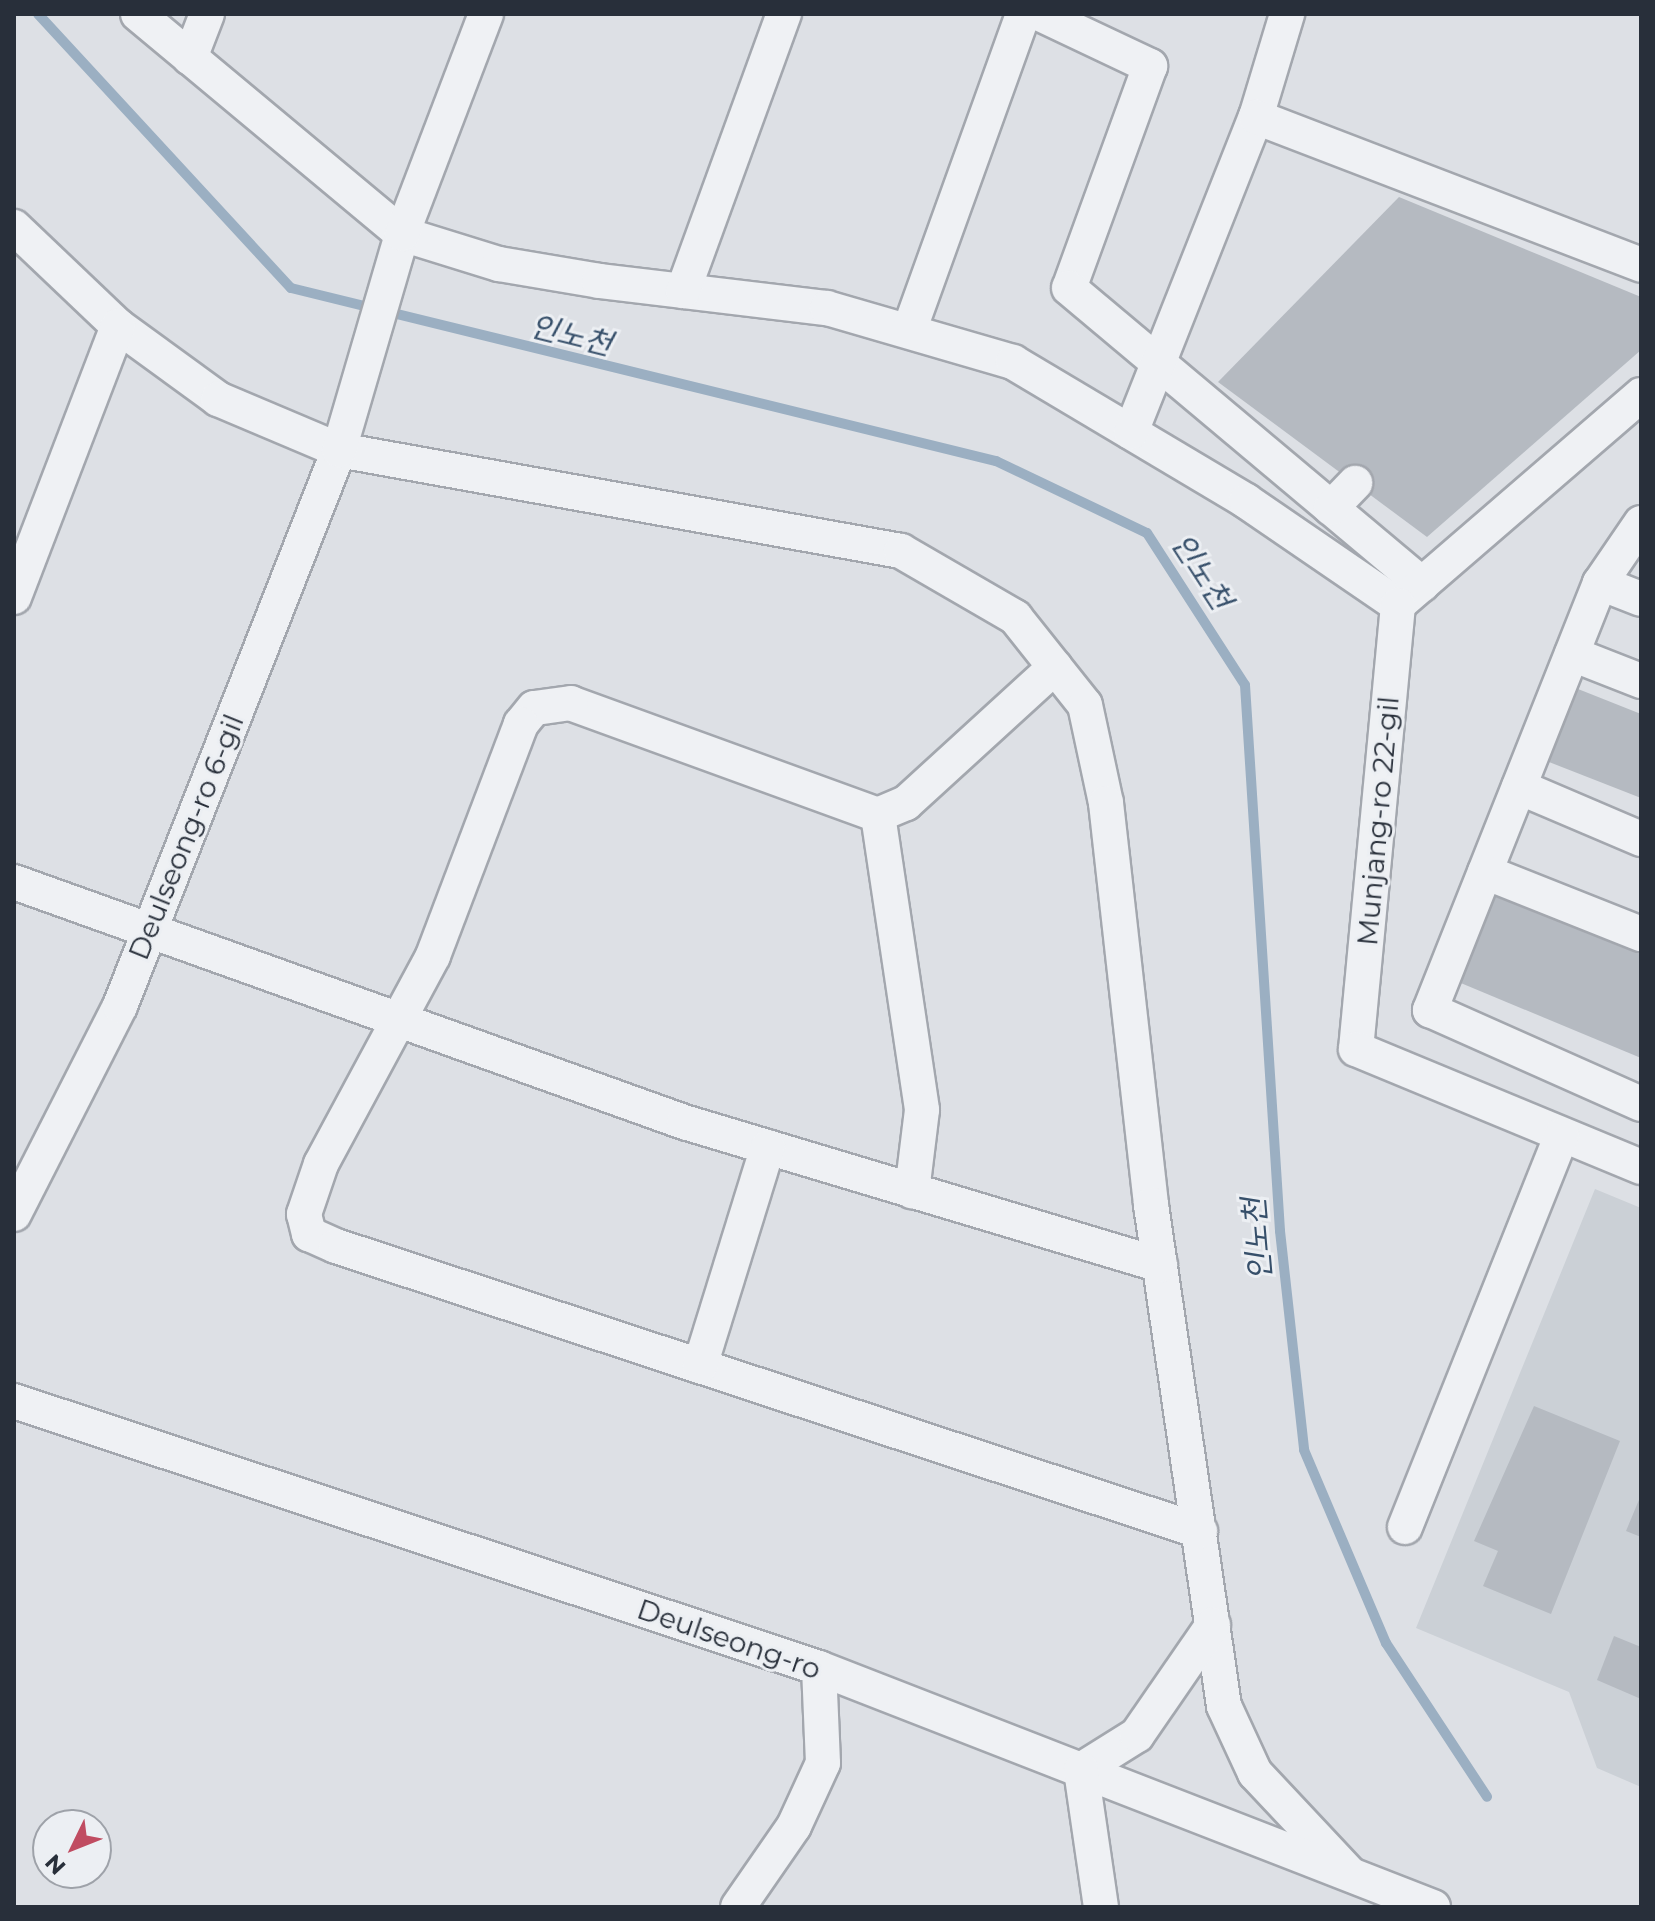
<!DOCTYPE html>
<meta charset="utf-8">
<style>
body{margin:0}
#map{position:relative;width:1655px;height:1921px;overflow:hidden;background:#dde0e5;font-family:Montserrat,"Noto Sans KR",sans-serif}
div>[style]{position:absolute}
.built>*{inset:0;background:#cbd0d6}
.stream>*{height:10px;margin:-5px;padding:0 5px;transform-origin:5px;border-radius:5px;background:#9bafc2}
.building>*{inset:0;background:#b5bac1}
.roads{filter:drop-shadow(2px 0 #a3a7ae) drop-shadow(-2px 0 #a3a7ae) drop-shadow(0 2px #a3a7ae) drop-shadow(0 -2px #a3a7ae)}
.minor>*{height:34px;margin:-17px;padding:0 17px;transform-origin:17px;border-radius:17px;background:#eff1f4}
span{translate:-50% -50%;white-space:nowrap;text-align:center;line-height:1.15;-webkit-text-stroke:6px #eceff3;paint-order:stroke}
.street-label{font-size:28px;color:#282f3a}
.water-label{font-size:30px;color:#364f6a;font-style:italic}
.frame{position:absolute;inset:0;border:16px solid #282f3a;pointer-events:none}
.north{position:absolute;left:32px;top:1809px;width:80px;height:80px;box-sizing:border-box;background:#eceff3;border:2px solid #9ea2a9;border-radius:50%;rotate:227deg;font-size:22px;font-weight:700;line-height:32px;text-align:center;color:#282f3a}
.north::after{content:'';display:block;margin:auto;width:28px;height:36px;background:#c04c61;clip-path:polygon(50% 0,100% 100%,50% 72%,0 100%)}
</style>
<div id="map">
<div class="built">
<i style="clip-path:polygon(1595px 1189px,1641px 1208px,1641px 1787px,1597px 1768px,1569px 1692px,1416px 1628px)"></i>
</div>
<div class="stream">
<i style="left:38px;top:14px;width:373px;rotate:47.3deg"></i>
<i style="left:291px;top:288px;width:726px;rotate:13.79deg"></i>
<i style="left:996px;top:461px;width:167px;rotate:25.5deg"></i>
<i style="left:1147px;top:533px;width:181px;rotate:57.2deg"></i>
<i style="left:1245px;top:685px;width:547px;rotate:86.33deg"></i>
<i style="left:1280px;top:1231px;width:220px;rotate:83.7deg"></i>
<i style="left:1304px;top:1450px;width:210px;rotate:67deg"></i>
<i style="left:1386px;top:1643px;width:184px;rotate:56.7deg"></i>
</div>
<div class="building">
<i style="clip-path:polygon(1399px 197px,1641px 297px,1641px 350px,1427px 537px,1218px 382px)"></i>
<i style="clip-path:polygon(1578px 689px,1641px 714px,1641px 798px,1549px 762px)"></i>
<i style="clip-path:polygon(1493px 891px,1641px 952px,1641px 1058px,1456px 981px)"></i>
<i style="clip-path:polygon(1534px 1406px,1620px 1441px,1551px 1614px,1483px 1586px,1498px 1551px,1474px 1541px)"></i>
<i style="clip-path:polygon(1641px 1495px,1641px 1537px,1626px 1531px)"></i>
<i style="clip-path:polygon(1614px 1636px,1641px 1647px,1641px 1699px,1597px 1680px)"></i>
</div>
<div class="roads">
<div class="minor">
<i style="left:138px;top:14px;width:344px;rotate:39.8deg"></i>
<i style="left:402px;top:234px;width:102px;rotate:17.2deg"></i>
<i style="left:499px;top:264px;width:101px;rotate:9.6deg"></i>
<i style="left:599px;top:281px;width:230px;rotate:6.8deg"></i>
<i style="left:827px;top:308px;width:194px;rotate:16.2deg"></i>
<i style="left:1013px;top:362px;width:271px;rotate:30.8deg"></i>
<i style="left:1246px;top:501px;width:184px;rotate:34.4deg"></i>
<i style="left:1040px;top:14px;width:122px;rotate:25.3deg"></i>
<i style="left:1150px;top:66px;width:236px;rotate:110deg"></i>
<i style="left:1069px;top:288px;width:461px;rotate:40deg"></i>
<i style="left:190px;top:58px;width:47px;rotate:-68.9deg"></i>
<i style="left:1256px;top:117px;width:108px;rotate:-73.2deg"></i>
<i style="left:14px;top:227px;width:144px;rotate:43.6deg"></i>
<i style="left:118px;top:326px;width:124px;rotate:36.1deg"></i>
<i style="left:218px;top:399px;width:131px;rotate:22.9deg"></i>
<i style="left:339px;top:450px;width:571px;rotate:10.19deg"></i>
<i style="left:901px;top:551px;width:132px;rotate:30.1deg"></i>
<i style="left:1015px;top:617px;width:112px;rotate:51.5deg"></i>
<i style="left:1085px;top:705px;width:100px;rotate:77.9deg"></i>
<i style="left:1106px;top:803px;width:405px;rotate:83.6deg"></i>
<i style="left:1151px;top:1205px;width:506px;rotate:81.71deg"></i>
<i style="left:1224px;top:1706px;width:74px;rotate:65.2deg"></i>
<i style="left:1255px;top:1773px;width:137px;rotate:46.8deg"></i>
<i style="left:683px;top:291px;width:295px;rotate:-70deg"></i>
<i style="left:909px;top:331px;width:337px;rotate:-70.2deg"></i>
<i style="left:1641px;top:395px;width:321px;rotate:139.2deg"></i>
<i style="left:1398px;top:605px;width:446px;rotate:95.4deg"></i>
<i style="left:1356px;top:1049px;width:308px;rotate:22.5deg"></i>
<i style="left:1131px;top:432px;width:339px;rotate:-68.4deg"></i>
<i style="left:1256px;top:117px;width:412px;rotate:21deg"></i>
<i style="left:1331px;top:508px;width:35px;rotate:-46deg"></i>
<i style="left:1641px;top:523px;width:73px;rotate:124.3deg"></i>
<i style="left:1600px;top:583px;width:44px;rotate:21.3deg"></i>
<i style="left:1600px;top:583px;width:460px;rotate:111.7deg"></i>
<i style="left:1430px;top:1010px;width:231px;rotate:24deg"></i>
<i style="left:14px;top:597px;width:290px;rotate:-69deg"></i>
<i style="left:1572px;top:654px;width:74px;rotate:21.4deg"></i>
<i style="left:1055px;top:667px;width:202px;rotate:137.6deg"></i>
<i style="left:906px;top:803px;width:30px;rotate:157deg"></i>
<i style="left:878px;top:815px;width:327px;rotate:-160deg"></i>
<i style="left:571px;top:703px;width:37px;rotate:172deg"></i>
<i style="left:534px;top:708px;width:21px;rotate:129deg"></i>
<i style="left:521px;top:724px;width:248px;rotate:110.8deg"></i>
<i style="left:433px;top:956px;width:236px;rotate:118.3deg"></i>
<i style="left:321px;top:1164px;width:53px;rotate:108.8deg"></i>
<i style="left:304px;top:1214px;width:21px;rotate:76deg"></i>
<i style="left:309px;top:1234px;width:30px;rotate:24deg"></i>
<i style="left:336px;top:1246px;width:910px;rotate:18.26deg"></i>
<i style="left:1519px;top:787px;width:133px;rotate:23.1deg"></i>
<i style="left:878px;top:815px;width:298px;rotate:81.5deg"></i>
<i style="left:922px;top:1110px;width:82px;rotate:97deg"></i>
<i style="left:1485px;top:872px;width:168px;rotate:21.7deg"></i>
<i style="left:14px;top:882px;width:712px;rotate:19.71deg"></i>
<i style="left:684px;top:1122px;width:497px;rotate:16.7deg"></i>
<i style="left:14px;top:1214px;width:233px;rotate:-63deg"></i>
<i style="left:120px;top:1006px;width:598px;rotate:-68.5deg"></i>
<i style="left:339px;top:450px;width:225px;rotate:-73.7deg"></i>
<i style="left:402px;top:234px;width:235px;rotate:-69.1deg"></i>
<i style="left:700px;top:1366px;width:229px;rotate:-72.8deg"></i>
<i style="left:14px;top:1401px;width:848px;rotate:18.35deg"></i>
<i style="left:819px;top:1668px;width:659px;rotate:21.27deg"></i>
<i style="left:1405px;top:1527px;width:422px;rotate:-68.2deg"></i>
<i style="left:1081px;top:1770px;width:66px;rotate:-32deg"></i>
<i style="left:1137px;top:1735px;width:134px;rotate:-55.4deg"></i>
<i style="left:1081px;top:1770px;width:138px;rotate:81.7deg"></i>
<i style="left:738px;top:1907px;width:98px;rotate:-55.3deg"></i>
<i style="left:794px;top:1826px;width:69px;rotate:-65.3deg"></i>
<i style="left:823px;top:1763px;width:95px;rotate:-92.4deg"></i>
</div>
</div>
<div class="street-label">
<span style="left:1378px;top:821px;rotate:-85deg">Munjang-ro 22-gil</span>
<span style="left:186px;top:837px;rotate:-68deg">Deulseong-ro 6-gil</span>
<span style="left:729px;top:1639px;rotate:19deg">Deulseong-ro</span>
</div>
<div class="water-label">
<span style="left:571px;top:336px;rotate:14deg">인노천</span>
<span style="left:1201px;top:572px;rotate:57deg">인노천</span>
<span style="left:1258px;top:1239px;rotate:-95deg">인노천</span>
</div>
<div class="frame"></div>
<div class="north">N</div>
</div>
